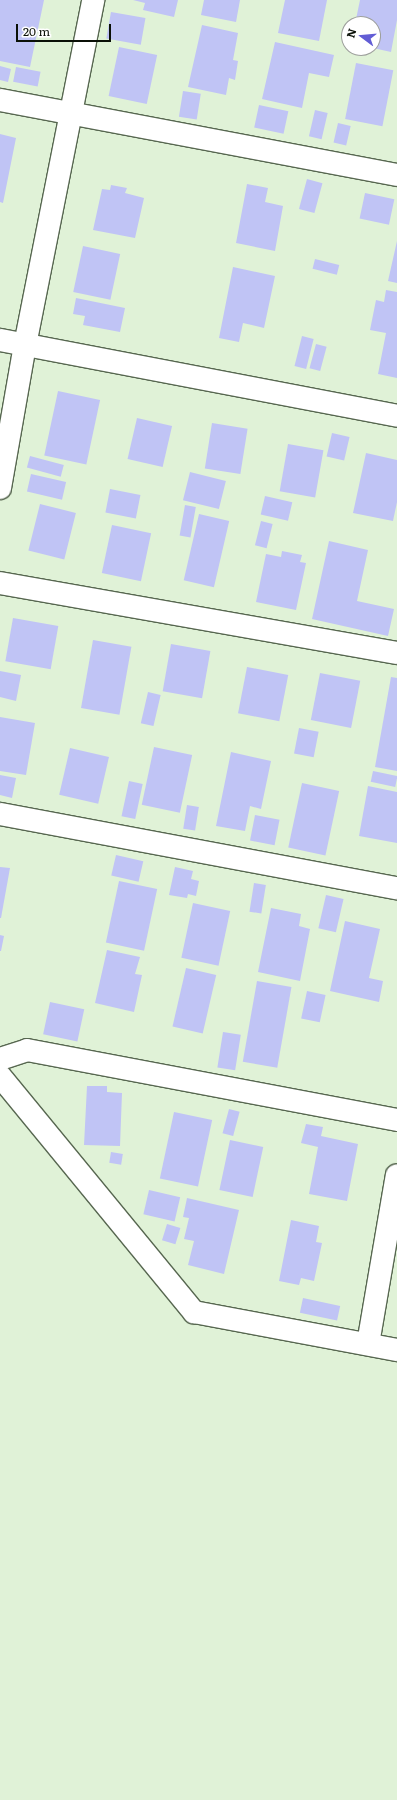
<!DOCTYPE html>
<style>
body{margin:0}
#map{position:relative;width:397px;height:1800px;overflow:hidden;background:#e0f2d7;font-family:Literata,serif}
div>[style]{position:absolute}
.building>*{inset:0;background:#c0c4f5;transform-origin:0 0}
.roads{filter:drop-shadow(1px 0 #576750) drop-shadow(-1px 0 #576750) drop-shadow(0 1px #576750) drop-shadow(0 -1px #576750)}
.street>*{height:22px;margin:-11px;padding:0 11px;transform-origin:11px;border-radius:11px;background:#fff}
span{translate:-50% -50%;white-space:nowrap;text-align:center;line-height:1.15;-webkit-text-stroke:4px #fff;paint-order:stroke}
.north{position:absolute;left:341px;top:16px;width:40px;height:40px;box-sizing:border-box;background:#fff;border:1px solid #9d9f9c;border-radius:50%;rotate:286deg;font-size:11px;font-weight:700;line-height:16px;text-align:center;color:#0a1007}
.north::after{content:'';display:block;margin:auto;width:14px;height:18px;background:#625dd5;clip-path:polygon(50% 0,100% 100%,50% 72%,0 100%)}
.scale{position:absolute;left:16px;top:24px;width:95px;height:18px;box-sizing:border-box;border:2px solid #0a1007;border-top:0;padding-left:5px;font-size:12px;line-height:14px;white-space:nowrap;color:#0a1007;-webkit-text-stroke:3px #fff;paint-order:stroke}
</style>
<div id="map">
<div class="building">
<i style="clip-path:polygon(0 0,44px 0,30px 67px,0 61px)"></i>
<i style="clip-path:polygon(133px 0,178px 0,174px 17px,143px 10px,145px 3px)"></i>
<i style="clip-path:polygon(204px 0,240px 0,236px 22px,201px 15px)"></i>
<i style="clip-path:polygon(285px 0,327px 0,319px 41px,278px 33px)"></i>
<i style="clip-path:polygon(360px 0,397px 0,397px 20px,391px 52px,373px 48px,373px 24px,355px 24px)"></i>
<i style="left:111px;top:12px;width:35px;height:27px;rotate:10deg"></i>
<i style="clip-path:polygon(202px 25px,238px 33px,233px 60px,238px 61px,235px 80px,229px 78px,226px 95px,188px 87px)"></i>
<i style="clip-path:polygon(275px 42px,334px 55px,329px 77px,309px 73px,302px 108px,262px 99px)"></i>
<i style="left:119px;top:47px;width:39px;height:50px;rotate:12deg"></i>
<i style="left:356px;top:63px;width:38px;height:57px;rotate:11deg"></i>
<i style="clip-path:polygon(0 66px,11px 69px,8px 82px,0 80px)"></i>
<i style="left:16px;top:67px;width:25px;height:15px;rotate:11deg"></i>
<i style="left:183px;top:91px;width:18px;height:26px;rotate:9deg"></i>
<i style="left:259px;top:105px;width:30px;height:23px;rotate:12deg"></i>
<i style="left:315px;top:110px;width:13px;height:27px;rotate:13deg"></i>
<i style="left:338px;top:123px;width:13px;height:20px;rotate:13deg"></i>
<i style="clip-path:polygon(0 134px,16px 138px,3px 203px,0 202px)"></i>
<i style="left:307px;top:179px;width:16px;height:31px;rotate:15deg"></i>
<i style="clip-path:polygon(247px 184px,268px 188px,265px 202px,283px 206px,275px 251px,236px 243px)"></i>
<i style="clip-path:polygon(111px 185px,127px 188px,125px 193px,144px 198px,135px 238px,93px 230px,102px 189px,110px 190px)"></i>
<i style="left:365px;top:193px;width:30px;height:26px;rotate:12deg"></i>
<i style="clip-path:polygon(397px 241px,397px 283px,388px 281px)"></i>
<i style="left:83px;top:246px;width:38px;height:47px;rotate:12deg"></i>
<i style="left:315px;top:259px;width:25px;height:10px;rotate:14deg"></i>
<i style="clip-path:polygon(233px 267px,275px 276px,264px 328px,243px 323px,239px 342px,219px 338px)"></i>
<i style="clip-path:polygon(386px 290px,397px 292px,397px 378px,378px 374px,386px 333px,370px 330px,376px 300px,384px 302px)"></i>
<i style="clip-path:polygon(76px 298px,125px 308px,120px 332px,83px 325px,85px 316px,73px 314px)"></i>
<i style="left:302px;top:336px;width:12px;height:31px;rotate:14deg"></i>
<i style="left:316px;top:344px;width:11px;height:25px;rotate:15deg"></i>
<i style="left:58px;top:391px;width:43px;height:66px;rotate:12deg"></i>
<i style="left:137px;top:418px;width:36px;height:42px;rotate:13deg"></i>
<i style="left:212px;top:423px;width:36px;height:46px;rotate:9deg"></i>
<i style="left:332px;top:433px;width:18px;height:24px;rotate:13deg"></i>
<i style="left:288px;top:444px;width:36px;height:48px;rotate:10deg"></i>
<i style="clip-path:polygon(366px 453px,397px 460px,397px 502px,393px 521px,353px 513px)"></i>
<i style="left:30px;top:456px;width:35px;height:12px;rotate:15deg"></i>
<i style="left:190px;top:472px;width:37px;height:29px;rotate:14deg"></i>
<i style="left:31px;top:474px;width:36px;height:18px;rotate:13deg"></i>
<i style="left:110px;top:489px;width:31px;height:24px;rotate:11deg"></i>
<i style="left:265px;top:496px;width:28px;height:19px;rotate:13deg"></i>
<i style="left:40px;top:504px;width:37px;height:48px;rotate:14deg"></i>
<i style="left:185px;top:505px;width:11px;height:31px;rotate:10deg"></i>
<i style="left:199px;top:514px;width:31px;height:68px;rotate:13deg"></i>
<i style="left:261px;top:521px;width:12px;height:25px;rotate:14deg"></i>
<i style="left:112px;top:525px;width:40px;height:49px;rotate:12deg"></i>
<i style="clip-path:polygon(329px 541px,368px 550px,357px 601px,394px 609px,388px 636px,312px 619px)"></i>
<i style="clip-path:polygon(282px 551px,302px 555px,300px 562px,306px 563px,296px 610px,256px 602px,266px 554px,281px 557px)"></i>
<i style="left:13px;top:618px;width:46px;height:44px;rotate:10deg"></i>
<i style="left:93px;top:640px;width:39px;height:69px;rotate:10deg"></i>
<i style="left:171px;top:644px;width:40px;height:48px;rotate:10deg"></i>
<i style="left:247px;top:667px;width:42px;height:47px;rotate:11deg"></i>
<i style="clip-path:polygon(0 671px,21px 675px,16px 701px,0 697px)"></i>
<i style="left:320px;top:673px;width:41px;height:48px;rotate:11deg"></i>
<i style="clip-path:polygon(391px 677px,397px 678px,397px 771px,375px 767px)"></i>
<i style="left:148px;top:692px;width:13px;height:32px;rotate:13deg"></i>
<i style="clip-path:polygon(0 717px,35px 723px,26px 775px,0 771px)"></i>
<i style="left:299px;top:728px;width:20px;height:26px;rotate:11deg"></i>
<i style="left:154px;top:747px;width:39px;height:59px;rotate:12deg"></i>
<i style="left:70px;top:748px;width:40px;height:48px;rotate:13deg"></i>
<i style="clip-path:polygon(231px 752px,271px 761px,261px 809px,250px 806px,245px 831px,216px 826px)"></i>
<i style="left:373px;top:771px;width:25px;height:11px;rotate:12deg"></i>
<i style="clip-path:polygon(0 775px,16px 778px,12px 798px,0 795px)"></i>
<i style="left:129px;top:781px;width:14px;height:36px;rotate:12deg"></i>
<i style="left:302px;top:783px;width:38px;height:66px;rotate:12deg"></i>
<i style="clip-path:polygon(368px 786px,397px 792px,397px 843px,359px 836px)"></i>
<i style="left:187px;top:805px;width:12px;height:24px;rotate:9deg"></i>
<i style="left:255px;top:815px;width:25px;height:26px;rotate:11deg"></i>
<i style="left:116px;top:855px;width:28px;height:21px;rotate:13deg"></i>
<i style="clip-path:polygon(0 867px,10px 868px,1px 918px,0 918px)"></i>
<i style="clip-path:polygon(175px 867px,193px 871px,191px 879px,199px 881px,196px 896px,188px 894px,187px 898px,169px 895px)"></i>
<i style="left:119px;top:881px;width:39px;height:63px;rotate:12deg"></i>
<i style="left:254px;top:883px;width:12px;height:29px;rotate:9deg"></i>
<i style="left:326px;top:895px;width:18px;height:34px;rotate:13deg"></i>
<i style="left:193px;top:903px;width:38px;height:56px;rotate:12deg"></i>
<i style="clip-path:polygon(271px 908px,301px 914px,299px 926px,310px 929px,300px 981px,258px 972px)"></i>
<i style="clip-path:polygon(345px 921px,380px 929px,369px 978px,383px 981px,379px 1002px,330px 991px)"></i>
<i style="clip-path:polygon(0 935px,4px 936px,1px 951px,0 951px)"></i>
<i style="clip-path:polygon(107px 950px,140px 957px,135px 974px,142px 975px,134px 1012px,95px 1003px)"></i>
<i style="left:186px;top:968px;width:31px;height:60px;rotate:13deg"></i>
<i style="left:257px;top:981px;width:35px;height:82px;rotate:10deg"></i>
<i style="left:307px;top:991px;width:19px;height:28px;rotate:12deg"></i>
<i style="left:50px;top:1002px;width:35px;height:33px;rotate:12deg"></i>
<i style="left:223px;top:1032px;width:18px;height:36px;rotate:9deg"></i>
<i style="clip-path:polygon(87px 1086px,107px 1086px,107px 1092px,122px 1093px,120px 1146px,84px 1145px)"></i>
<i style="left:229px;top:1109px;width:11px;height:25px;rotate:15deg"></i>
<i style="left:174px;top:1112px;width:39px;height:68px;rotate:12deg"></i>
<i style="clip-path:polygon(306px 1124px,323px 1127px,321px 1136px,358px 1144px,347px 1201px,309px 1194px,318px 1147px,301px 1143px)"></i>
<i style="left:230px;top:1140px;width:34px;height:51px;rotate:12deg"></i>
<i style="left:111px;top:1152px;width:12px;height:11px;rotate:9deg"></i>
<i style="left:149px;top:1190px;width:32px;height:25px;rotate:13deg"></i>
<i style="clip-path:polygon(187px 1198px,239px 1210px,224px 1274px,188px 1265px,194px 1241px,184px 1239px,189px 1218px,183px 1217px)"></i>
<i style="clip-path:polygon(291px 1220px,319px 1226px,316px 1242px,322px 1243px,314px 1281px,301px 1278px,299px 1285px,279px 1281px)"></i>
<i style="left:167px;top:1224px;width:14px;height:17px;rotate:17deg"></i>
<i style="left:303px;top:1298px;width:38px;height:15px;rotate:12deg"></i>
</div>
<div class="roads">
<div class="street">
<i style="left:0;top:100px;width:404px;rotate:10.7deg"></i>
<i style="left:0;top:340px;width:404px;rotate:10.8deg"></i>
<i style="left:0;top:488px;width:145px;rotate:-80.1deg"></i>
<i style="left:25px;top:345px;width:352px;rotate:-78.8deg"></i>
<i style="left:0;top:583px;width:403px;rotate:10deg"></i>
<i style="left:0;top:814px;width:404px;rotate:10.6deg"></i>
<i style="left:0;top:1059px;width:28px;rotate:-18deg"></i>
<i style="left:27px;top:1050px;width:377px;rotate:10.7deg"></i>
<i style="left:0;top:1076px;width:306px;rotate:50.6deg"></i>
<i style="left:194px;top:1312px;width:207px;rotate:10.6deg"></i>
<i style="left:368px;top:1344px;width:171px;rotate:-80.3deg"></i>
</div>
</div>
<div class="north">N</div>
<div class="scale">20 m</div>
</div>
